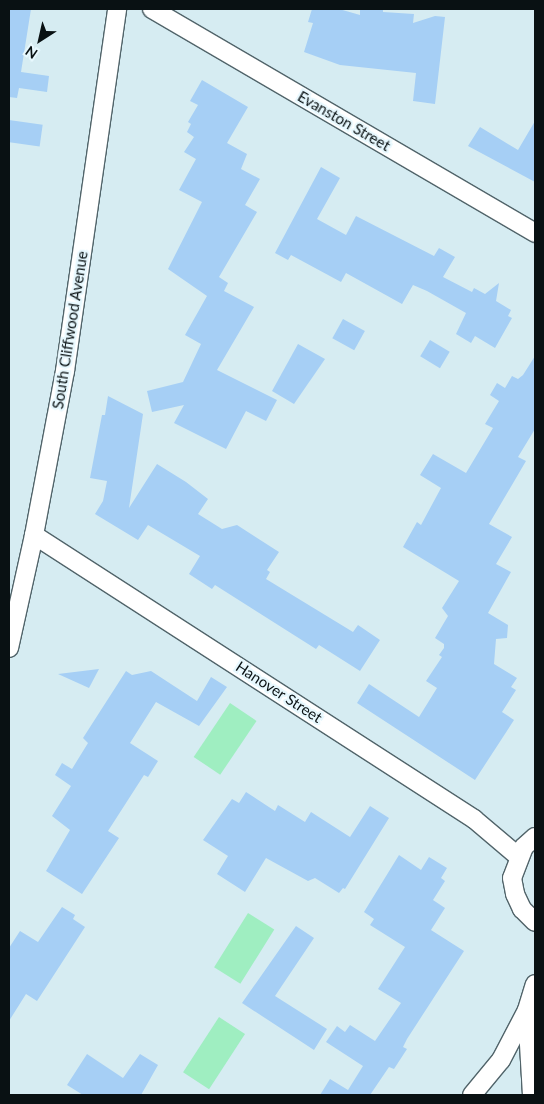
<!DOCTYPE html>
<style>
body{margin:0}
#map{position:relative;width:544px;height:1104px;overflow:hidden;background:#d6ecf2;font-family:Lato,sans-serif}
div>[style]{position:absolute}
.green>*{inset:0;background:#9feec1;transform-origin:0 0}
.building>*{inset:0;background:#a6cff5;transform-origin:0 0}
.roads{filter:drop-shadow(1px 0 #51646a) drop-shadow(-1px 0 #51646a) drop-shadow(0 1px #51646a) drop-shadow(0 -1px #51646a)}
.minor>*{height:18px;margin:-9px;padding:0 9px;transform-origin:9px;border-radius:9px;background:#fff}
span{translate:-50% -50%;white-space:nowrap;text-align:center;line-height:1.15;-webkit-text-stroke:4.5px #e7f8fe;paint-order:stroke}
.street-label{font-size:15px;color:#091113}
.frame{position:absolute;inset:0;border:10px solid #091113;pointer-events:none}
.north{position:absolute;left:15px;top:15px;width:50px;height:50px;-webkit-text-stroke:4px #e7f8fe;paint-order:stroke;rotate:215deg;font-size:14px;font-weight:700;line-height:20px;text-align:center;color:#091113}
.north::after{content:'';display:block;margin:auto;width:18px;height:22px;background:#091113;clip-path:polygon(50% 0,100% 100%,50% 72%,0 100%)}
</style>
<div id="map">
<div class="green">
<i style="left:230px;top:703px;width:32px;height:65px;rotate:34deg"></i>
<i style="left:248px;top:913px;width:31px;height:64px;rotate:32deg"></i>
<i style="left:219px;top:1017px;width:31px;height:66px;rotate:33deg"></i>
</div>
<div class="building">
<i style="clip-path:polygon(9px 9px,31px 9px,21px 72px,49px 76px,47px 92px,19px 88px,17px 98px,9px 97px)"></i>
<i style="clip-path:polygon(312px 9px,339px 9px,360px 15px,360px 9px,383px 9px,383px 12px,414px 14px,413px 23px,435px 16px,445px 17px,435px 104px,413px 101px,416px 73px,340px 65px,304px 52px,313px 23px,308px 22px)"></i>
<i style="clip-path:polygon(202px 80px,248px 107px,227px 143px,247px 154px,241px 169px,260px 179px,245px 205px,257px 212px,219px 277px,228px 283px,224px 291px,254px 307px,217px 370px,277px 400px,266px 421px,246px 411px,226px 449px,174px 423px,184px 405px,152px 412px,147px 391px,183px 382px,201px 344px,185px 335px,207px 296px,168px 269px,202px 202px,179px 190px,196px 159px,184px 152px,194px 137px,187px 132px,191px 124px,188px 122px,198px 105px,190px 101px)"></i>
<i style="left:9px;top:120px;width:34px;height:22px;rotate:8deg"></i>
<i style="clip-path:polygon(535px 121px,535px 182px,468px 146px,480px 127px,518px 150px)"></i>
<i style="clip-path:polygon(321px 167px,340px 178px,317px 219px,346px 235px,356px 216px,434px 256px,439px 248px,455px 257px,443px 277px,472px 292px,474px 288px,485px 294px,499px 283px,496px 301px,511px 310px,508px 316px,512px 318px,495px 348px,475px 336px,471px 343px,456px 334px,466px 313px,427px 291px,413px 285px,402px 304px,346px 273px,341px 282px,291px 255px,288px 260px,275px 253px)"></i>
<i style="left:343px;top:319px;width:25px;height:22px;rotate:29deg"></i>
<i style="left:430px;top:340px;width:23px;height:19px;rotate:31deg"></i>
<i style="clip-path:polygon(298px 344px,325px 359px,294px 404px,272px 391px)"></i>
<i style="clip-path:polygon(535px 356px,535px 429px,518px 457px,526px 461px,489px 524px,512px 537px,496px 564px,511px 572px,488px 613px,508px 625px,507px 638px,496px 639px,494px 664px,517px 678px,511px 687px,516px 690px,502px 712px,514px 720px,475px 780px,357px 703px,369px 684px,419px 717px,437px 688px,426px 681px,442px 657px,439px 655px,444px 648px,444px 644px,435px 638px,448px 616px,442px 608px,459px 581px,403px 547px,417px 522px,421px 525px,441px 488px,420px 475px,433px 454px,466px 473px,493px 428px,485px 424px,499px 401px,490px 395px,497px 383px,505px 388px,512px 376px,518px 379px,523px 375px)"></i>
<i style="clip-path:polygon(108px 396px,143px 414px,129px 508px,157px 464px,186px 482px,208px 499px,198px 514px,222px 529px,237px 525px,279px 552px,267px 570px,270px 572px,266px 579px,353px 632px,358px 625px,380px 640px,360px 671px,319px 645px,316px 649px,215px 585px,212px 589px,189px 574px,200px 556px,148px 525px,138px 540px,95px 514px,103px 501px,107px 481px,90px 478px,102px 415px,105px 415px)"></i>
<i style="clip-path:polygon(99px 669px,89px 688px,58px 674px)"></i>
<i style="clip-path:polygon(126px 671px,132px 675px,151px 671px,197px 701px,211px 677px,227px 687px,199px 726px,156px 702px,130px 743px,158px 761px,148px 777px,144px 775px,108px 831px,119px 838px,82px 894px,46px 871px,70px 830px,52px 816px,71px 786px,55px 775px,62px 763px,72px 769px,88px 743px,83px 738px)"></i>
<i style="clip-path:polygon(246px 792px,275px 811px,278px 805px,305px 822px,311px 812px,350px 837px,370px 806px,389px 818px,345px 889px,343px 888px,339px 893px,315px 878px,308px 881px,266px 858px,245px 892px,217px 874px,228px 856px,203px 840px,232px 799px,239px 803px)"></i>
<i style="clip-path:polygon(399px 855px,421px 870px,429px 857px,447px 868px,441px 878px,445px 881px,433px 900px,445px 908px,431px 930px,464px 951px,407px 1039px,403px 1047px,407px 1049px,394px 1069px,389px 1067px,370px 1095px,320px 1095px,330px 1079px,348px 1090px,363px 1066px,326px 1042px,337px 1026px,345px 1032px,350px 1025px,375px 1041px,401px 1003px,378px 989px,405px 947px,370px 925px,374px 919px,364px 912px)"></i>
<i style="clip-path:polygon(62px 907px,75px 915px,73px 919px,85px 927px,37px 1001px,26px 994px,9px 1021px,9px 948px,20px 931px,38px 942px)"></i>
<i style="clip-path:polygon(296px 926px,314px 938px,275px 996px,327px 1029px,314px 1050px,242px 1003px)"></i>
<i style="clip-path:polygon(87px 1054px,123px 1078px,140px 1054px,158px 1065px,141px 1095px,83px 1095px,67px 1085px)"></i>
</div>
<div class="roads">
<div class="minor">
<i style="left:152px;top:9px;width:444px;rotate:30.3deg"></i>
<i style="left:34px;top:535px;width:524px;rotate:32.84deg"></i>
<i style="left:474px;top:819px;width:59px;rotate:40.2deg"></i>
<i style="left:9px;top:648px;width:116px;rotate:-77.5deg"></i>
<i style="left:34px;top:535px;width:167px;rotate:-79.3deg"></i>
<i style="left:65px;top:371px;width:366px;rotate:-81.8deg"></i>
<i style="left:535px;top:837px;width:15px;rotate:138deg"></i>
<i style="left:524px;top:847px;width:33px;rotate:111deg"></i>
<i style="left:512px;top:878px;width:16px;rotate:79deg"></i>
<i style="left:515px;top:894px;width:17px;rotate:65deg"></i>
<i style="left:522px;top:909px;width:18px;rotate:45deg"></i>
<i style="left:527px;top:1011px;width:84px;rotate:86.6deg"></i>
<i style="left:472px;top:1095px;width:45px;rotate:-50.4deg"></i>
<i style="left:501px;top:1060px;width:56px;rotate:-62.5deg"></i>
<i style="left:527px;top:1010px;width:27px;rotate:-73deg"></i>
</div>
</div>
<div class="street-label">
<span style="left:344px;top:121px;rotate:30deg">Evanston Street</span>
<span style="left:70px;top:330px;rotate:-81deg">South Cliffwood Avenue</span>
<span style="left:279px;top:692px;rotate:33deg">Hanover Street</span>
</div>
<div class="frame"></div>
<div class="north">N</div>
</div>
